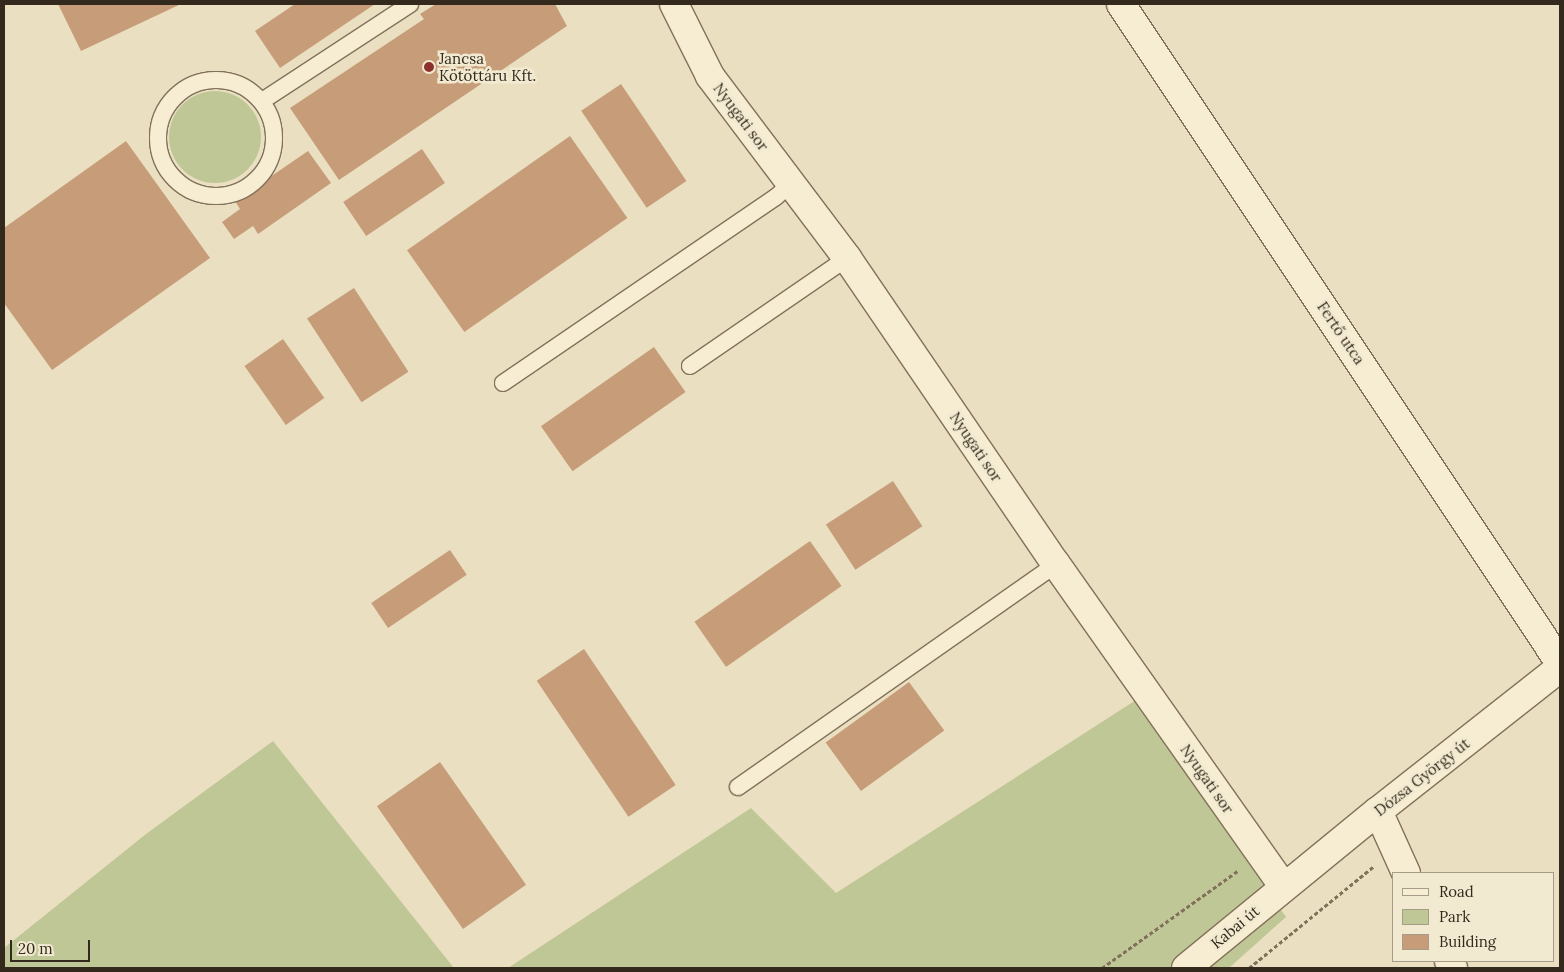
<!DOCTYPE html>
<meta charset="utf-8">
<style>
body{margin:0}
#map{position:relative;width:1564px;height:972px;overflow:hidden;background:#eae0c1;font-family:Lora,serif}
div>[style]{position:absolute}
.green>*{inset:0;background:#c0c796}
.round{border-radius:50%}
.building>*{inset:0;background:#c69c79;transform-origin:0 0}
.path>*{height:3px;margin-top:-1.5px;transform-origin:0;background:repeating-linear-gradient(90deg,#82715a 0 4px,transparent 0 6.5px)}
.roads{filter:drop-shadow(1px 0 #82715a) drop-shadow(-1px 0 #82715a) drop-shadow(0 1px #82715a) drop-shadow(0 -1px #82715a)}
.service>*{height:16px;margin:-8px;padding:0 8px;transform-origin:8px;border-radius:8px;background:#f6edd3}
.service>.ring{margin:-8px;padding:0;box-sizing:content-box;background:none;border:16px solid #f6edd3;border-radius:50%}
.minor>*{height:28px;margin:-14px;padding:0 14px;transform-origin:14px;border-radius:14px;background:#f6edd3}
.secondary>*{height:28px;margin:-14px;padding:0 14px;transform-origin:14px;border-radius:14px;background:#f6edd3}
.dots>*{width:14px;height:14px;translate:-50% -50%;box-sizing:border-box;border:2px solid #f2ead0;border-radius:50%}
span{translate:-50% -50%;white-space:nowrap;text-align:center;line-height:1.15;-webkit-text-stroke:5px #f2ead0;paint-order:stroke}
.poi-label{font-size:15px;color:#33291d}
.left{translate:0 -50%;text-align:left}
.street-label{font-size:15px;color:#33291d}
.frame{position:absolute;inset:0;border:5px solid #33291d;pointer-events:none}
.legend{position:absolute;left:1392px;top:872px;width:162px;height:90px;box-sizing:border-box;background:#f2ead0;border:1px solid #a69d88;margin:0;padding:6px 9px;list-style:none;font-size:15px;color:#33291d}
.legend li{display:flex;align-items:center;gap:10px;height:25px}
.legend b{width:25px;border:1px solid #a69d88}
.scale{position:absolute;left:10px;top:940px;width:80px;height:22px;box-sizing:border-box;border:2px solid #33291d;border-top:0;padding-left:6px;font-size:15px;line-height:18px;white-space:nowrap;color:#33291d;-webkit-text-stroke:4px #f2ead0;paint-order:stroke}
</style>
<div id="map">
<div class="green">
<i class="round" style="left:169px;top:91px;width:92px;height:92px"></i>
<i style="clip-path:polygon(1136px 700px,1286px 917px,1229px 968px,508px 968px,751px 808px,836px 893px)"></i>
<i style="clip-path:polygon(273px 741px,454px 968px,4px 968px,4px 948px,146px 834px)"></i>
</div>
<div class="building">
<i style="clip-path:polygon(58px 4px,181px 4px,81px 51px)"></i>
<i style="clip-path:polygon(295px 4px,375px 4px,280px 68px,255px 31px)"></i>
<i style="clip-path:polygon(436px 4px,555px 4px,567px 26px,339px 180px,290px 108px,424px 19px,420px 14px)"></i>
<i style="left:621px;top:84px;width:117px;height:48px;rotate:56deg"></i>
<i style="left:570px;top:136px;width:100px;height:199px;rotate:55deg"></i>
<i style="clip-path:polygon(126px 141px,210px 258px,52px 370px,4px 303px,4px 228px)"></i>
<i style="left:422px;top:149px;width:41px;height:95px;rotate:56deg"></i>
<i style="clip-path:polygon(308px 151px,331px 183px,258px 234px,253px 226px,234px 239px,222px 222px,240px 209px,235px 201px)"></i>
<i style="left:354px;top:288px;width:100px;height:56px;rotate:57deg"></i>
<i style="left:283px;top:339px;width:72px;height:47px;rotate:55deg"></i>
<i style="left:654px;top:347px;width:55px;height:138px;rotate:55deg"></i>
<i style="left:893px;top:481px;width:54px;height:80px;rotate:57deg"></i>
<i style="left:810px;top:541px;width:55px;height:141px;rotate:55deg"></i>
<i style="left:450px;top:550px;width:30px;height:95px;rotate:56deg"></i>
<i style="left:584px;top:649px;width:164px;height:57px;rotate:56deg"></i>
<i style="left:909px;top:682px;width:60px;height:103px;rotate:54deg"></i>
<i style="left:440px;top:762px;width:150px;height:77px;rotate:55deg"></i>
</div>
<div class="path">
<i style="left:1102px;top:968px;width:168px;rotate:-35.6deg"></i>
<i style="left:1249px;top:968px;width:161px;rotate:-39.2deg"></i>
</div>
<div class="roads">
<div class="service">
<i class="ring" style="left:158px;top:80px;width:100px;height:100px"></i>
<i style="left:262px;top:101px;width:177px;rotate:-33.2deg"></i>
<i style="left:690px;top:366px;width:191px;rotate:-34.5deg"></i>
<i style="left:503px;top:383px;width:330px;rotate:-34.3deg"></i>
<i style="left:776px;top:197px;width:22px;rotate:-43deg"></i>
<i style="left:738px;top:787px;width:388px;rotate:-35deg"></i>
</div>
<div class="minor">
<i style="left:674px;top:4px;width:80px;rotate:63.4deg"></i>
<i style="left:710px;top:76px;width:228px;rotate:53deg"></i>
<i style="left:847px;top:258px;width:371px;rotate:55.7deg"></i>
<i style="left:1056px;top:564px;width:395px;rotate:54.8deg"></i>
<i style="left:1121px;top:4px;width:792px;rotate:56.33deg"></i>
<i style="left:1378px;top:811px;width:68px;rotate:65.7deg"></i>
<i style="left:1449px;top:961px;width:8px;rotate:60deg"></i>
</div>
<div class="secondary">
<i style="left:1186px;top:968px;width:248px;rotate:-39.3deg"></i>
<i style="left:1378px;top:811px;width:231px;rotate:-38.2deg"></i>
</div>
</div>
<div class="dots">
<i style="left:429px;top:67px;background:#8d312e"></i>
</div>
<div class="poi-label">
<span class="left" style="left:439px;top:67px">Jancsa<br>Kötöttáru Kft.</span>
</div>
<div class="street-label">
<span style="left:741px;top:117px;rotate:53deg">Nyugati sor</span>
<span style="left:1341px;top:333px;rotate:56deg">Fertő utca</span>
<span style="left:976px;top:447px;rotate:56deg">Nyugati sor</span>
<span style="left:1422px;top:777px;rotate:-38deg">Dózsa György út</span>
<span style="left:1207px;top:779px;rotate:55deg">Nyugati sor</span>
<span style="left:1235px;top:927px;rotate:-40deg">Kabai út</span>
</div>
<div class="frame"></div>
<ul class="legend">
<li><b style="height:6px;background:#f6edd3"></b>Road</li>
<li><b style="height:14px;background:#c0c796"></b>Park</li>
<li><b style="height:14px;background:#c69c79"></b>Building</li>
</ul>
<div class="scale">20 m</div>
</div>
